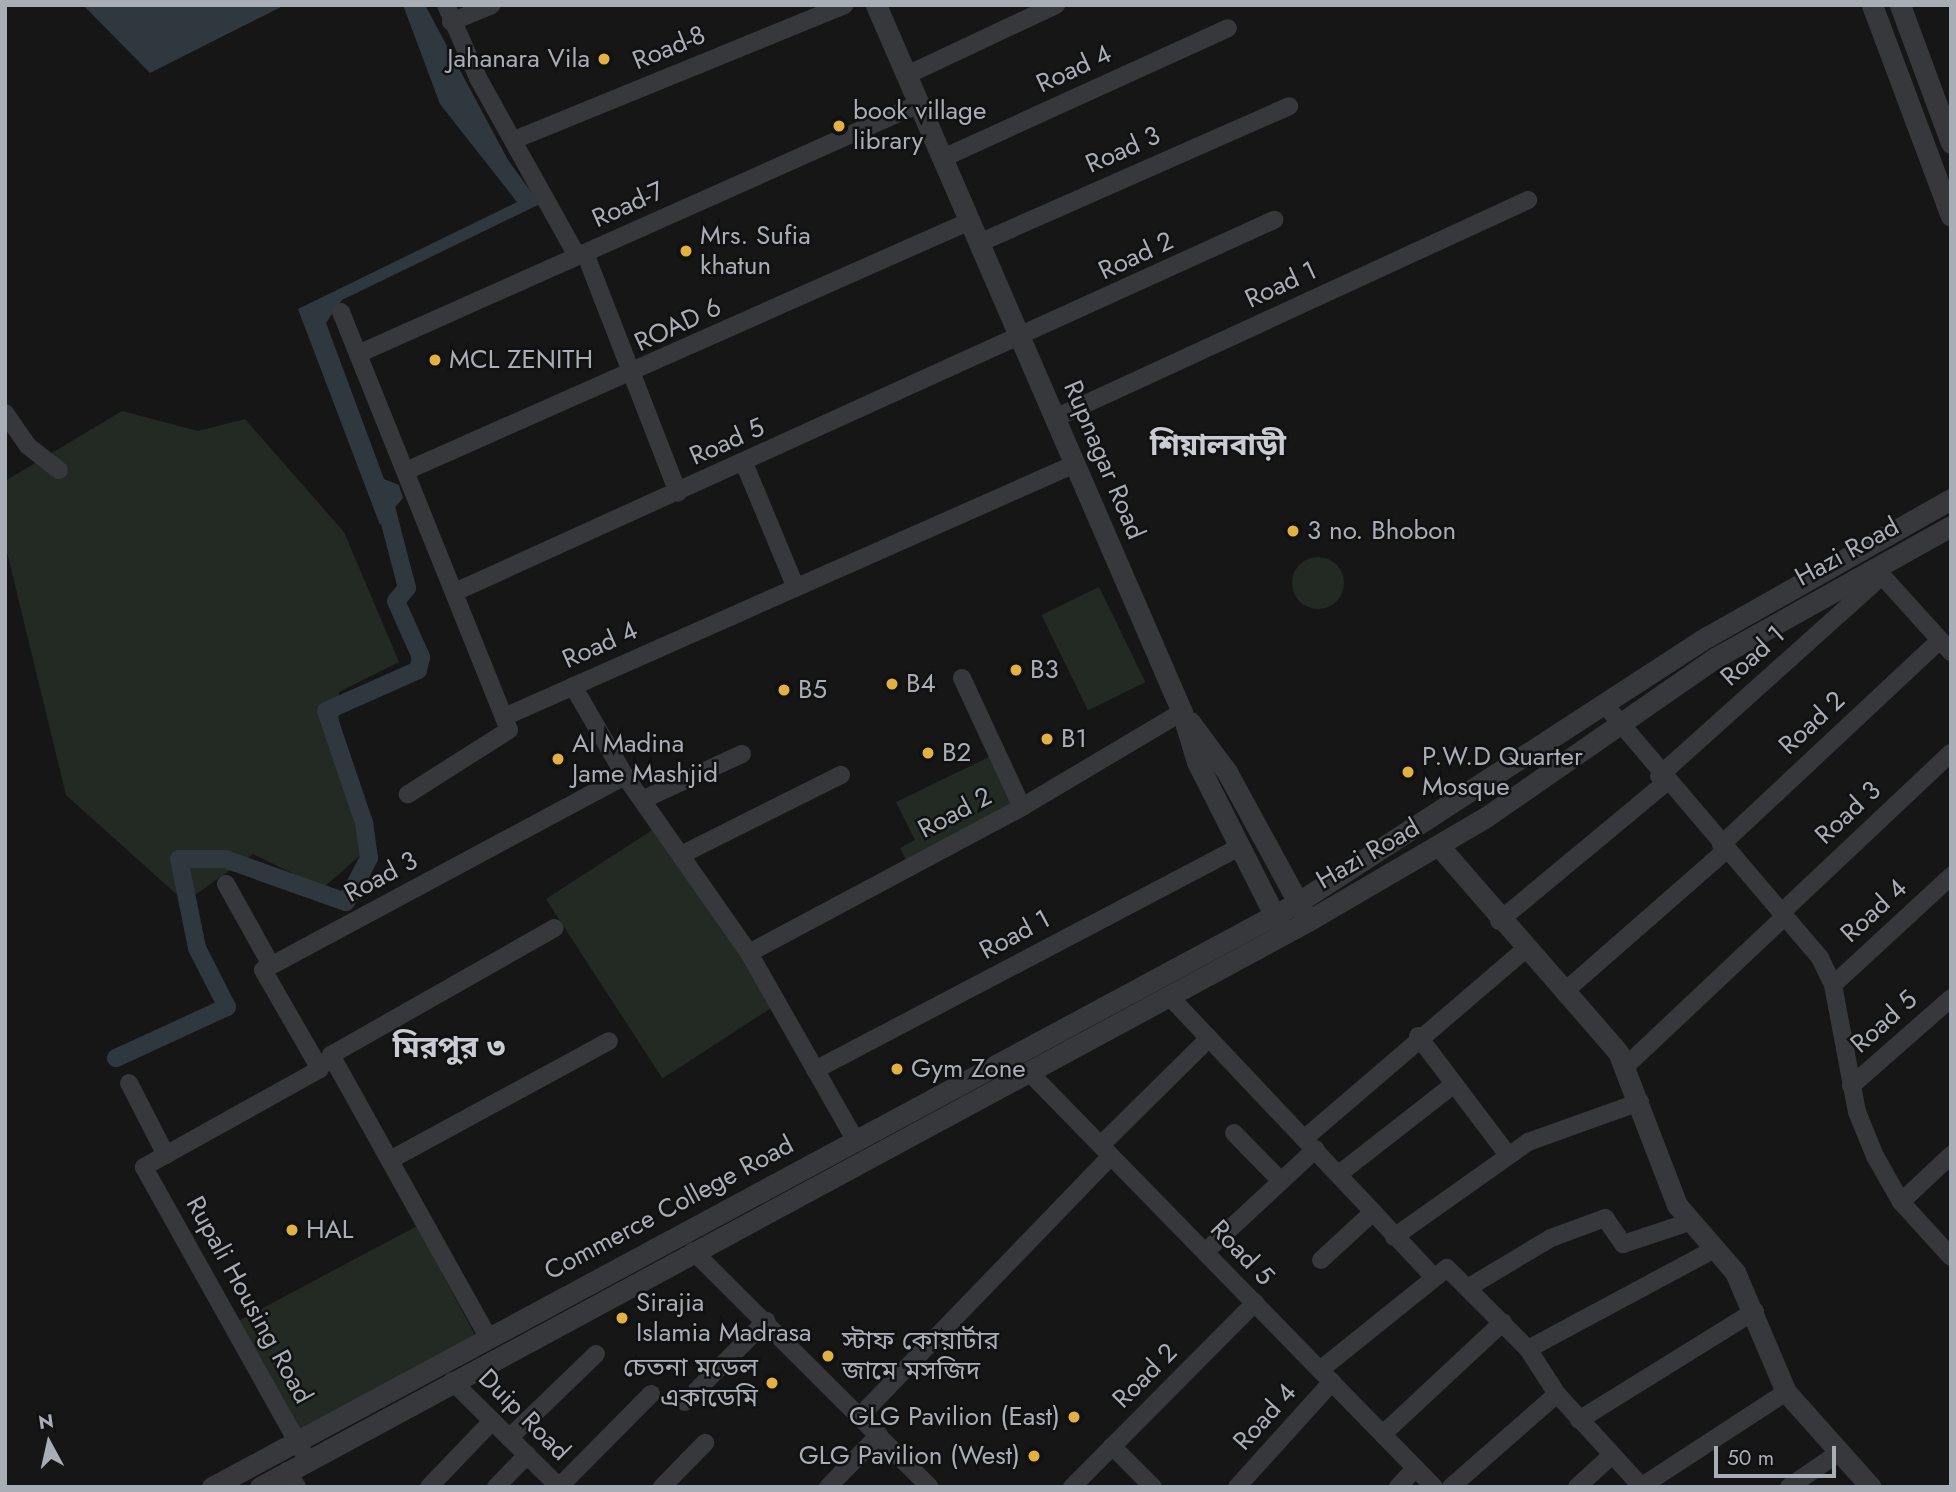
<!DOCTYPE html>
<meta charset="utf-8">
<style>
body{margin:0}
#map{position:relative;width:1956px;height:1492px;overflow:hidden;background:#161617;font-family:Jost,"Noto Sans Bengali",sans-serif}
div>[style]{position:absolute}
.green>*{inset:0;background:#222a23;transform-origin:0 0}
.round{border-radius:50%}
.water>*{inset:0;background:#30383f}
.canal>*{height:18px;margin:-9px;padding:0 9px;transform-origin:9px;border-radius:9px;background:#30383f}
.minor>*{height:18px;margin:-9px;padding:0 9px;transform-origin:9px;border-radius:9px;background:#37383c}
.tertiary>*{height:21px;margin:-10.5px;padding:0 10.5px;transform-origin:10.5px;border-radius:10.5px;background:#37383c}
.dots>*{width:19px;height:19px;translate:-50% -50%;box-sizing:border-box;border:4px solid #111112;border-radius:50%}
span{translate:-50% -50%;white-space:nowrap;text-align:center;line-height:1.15;-webkit-text-stroke:5px #111112;paint-order:stroke}
.street-label{font-size:26px;color:#a9adb6}
.poi-label{font-size:26px;color:#a9adb6}
.right{translate:-100% -50%;text-align:right}
.left{translate:0 -50%;text-align:left}
.quarter-label{font-size:30px;color:#caccd3;font-weight:700}
.frame{position:absolute;inset:0;border:7px solid #a9adb6;pointer-events:none}
.north{position:absolute;left:14px;top:1408px;width:70px;height:70px;-webkit-text-stroke:5px #111112;paint-order:stroke;rotate:352deg;font-size:19px;font-weight:700;line-height:28px;text-align:center;color:#a9adb6}
.north::after{content:'';display:block;margin:auto;width:24px;height:32px;background:#a9adb6;clip-path:polygon(50% 0,100% 100%,50% 72%,0 100%)}
.scale{position:absolute;left:1714px;top:1446px;width:122px;height:32px;box-sizing:border-box;border:4px solid #a9adb6;border-top:0;padding-left:9px;font-size:21px;line-height:24px;white-space:nowrap;color:#a9adb6;-webkit-text-stroke:5px #111112;paint-order:stroke}
</style>
<div id="map">
<div class="green">
<i style="clip-path:polygon(122px 411px,198px 431px,245px 419px,344px 532px,399px 662px,339px 692px,340px 776px,364px 852px,323px 888px,253px 854px,185px 902px,66px 795px,5px 544px,5px 481px)"></i>
<i class="round" style="left:1292px;top:557px;width:52px;height:52px"></i>
<i style="left:1099px;top:587px;width:106px;height:64px;rotate:64deg"></i>
<i style="clip-path:polygon(991px 756px,1018px 805px,907px 862px,900px 848px,915px 840px,896px 802px)"></i>
<i style="left:660px;top:825px;width:214px;height:136px;rotate:57deg"></i>
<i style="left:417px;top:1226px;width:132px;height:205px;rotate:62deg"></i>
</div>
<div class="water">
<i style="clip-path:polygon(83px 5px,285px 5px,150px 73px)"></i>
<i style="clip-path:polygon(403px 5px,425px 5px,508px 160px,540px 204px,342px 300px,326px 323px,384px 479px,399px 485px,403px 498px,380px 525px,298px 309px,517px 202px,440px 104px)"></i>
</div>
<div class="canal">
<i style="left:116px;top:1058px;width:122px;rotate:-24.7deg"></i>
<i style="left:227px;top:1007px;width:66px;rotate:-117deg"></i>
<i style="left:197px;top:948px;width:91px;rotate:-101.4deg"></i>
<i style="left:179px;top:859px;width:46px"></i>
<i style="left:225px;top:859px;width:128px;rotate:19.6deg"></i>
<i style="left:346px;top:902px;width:50px;rotate:-62.4deg"></i>
<i style="left:369px;top:858px;width:35px;rotate:-98deg"></i>
<i style="left:364px;top:823px;width:118px;rotate:-108.7deg"></i>
<i style="left:326px;top:711px;width:101px;rotate:-24deg"></i>
<i style="left:418px;top:670px;width:13px;rotate:-77deg"></i>
<i style="left:421px;top:657px;width:61px;rotate:-114.1deg"></i>
<i style="left:396px;top:601px;width:17px;rotate:-50deg"></i>
<i style="left:407px;top:588px;width:91px;rotate:-104.6deg"></i>
</div>
<div class="minor">
<i style="left:446px;top:5px;width:80px;rotate:66.3deg"></i>
<i style="left:478px;top:78px;width:204px;rotate:60.9deg"></i>
<i style="left:451px;top:22px;width:44px;rotate:-22.5deg"></i>
<i style="left:907px;top:75px;width:165px;rotate:-25.2deg"></i>
<i style="left:514px;top:140px;width:357px;rotate:-22.2deg"></i>
<i style="left:943px;top:158px;width:313px;rotate:-24.5deg"></i>
<i style="left:979px;top:243px;width:339px;rotate:-23.8deg"></i>
<i style="left:585px;top:253px;width:257px;rotate:68.8deg"></i>
<i style="left:341px;top:312px;width:450px;rotate:68.1deg"></i>
<i style="left:509px;top:730px;width:120px;rotate:147.6deg"></i>
<i style="left:358px;top:354px;width:614px;rotate:-24.02deg"></i>
<i style="left:5px;top:413px;width:40px;rotate:55.1deg"></i>
<i style="left:28px;top:446px;width:39px;rotate:38deg"></i>
<i style="left:1055px;top:418px;width:521px;rotate:-24.74deg"></i>
<i style="left:744px;top:463px;width:135px;rotate:67.4deg"></i>
<i style="left:406px;top:471px;width:617px;rotate:-23.91deg"></i>
<i style="left:1876px;top:569px;width:112px;rotate:47.9deg"></i>
<i style="left:455px;top:592px;width:900px;rotate:-24.43deg"></i>
<i style="left:962px;top:678px;width:142px;rotate:65.1deg"></i>
<i style="left:573px;top:686px;width:104px;rotate:60deg"></i>
<i style="left:625px;top:776px;width:216px;rotate:55deg"></i>
<i style="left:749px;top:953px;width:216px;rotate:60.4deg"></i>
<i style="left:1605px;top:705px;width:332px;rotate:49.6deg"></i>
<i style="left:1820px;top:958px;width:30px;rotate:64deg"></i>
<i style="left:1833px;top:985px;width:129px;rotate:79.3deg"></i>
<i style="left:1857px;top:1112px;width:48px;rotate:67.8deg"></i>
<i style="left:1875px;top:1156px;width:53px;rotate:60.5deg"></i>
<i style="left:1901px;top:1202px;width:74px;rotate:47.7deg"></i>
<i style="left:504px;top:717px;width:625px;rotate:-23.9deg"></i>
<i style="left:1659px;top:776px;width:300px;rotate:-41.9deg"></i>
<i style="left:642px;top:800px;width:110px;rotate:-24.7deg"></i>
<i style="left:1721px;top:845px;width:300px;rotate:-43.1deg"></i>
<i style="left:681px;top:855px;width:179px;rotate:-26.6deg"></i>
<i style="left:226px;top:884px;width:93px;rotate:60.9deg"></i>
<i style="left:1782px;top:912px;width:232px;rotate:-43.3deg"></i>
<i style="left:1499px;top:921px;width:216px;rotate:-39.7deg"></i>
<i style="left:749px;top:953px;width:310px;rotate:-28.1deg"></i>
<i style="left:1022px;top:807px;width:186px;rotate:-30.7deg"></i>
<i style="left:1833px;top:985px;width:161px;rotate:-42.7deg"></i>
<i style="left:1564px;top:992px;width:215px;rotate:-41.2deg"></i>
<i style="left:1170px;top:997px;width:296px;rotate:46.6deg"></i>
<i style="left:1418px;top:1036px;width:149px;rotate:52.9deg"></i>
<i style="left:1626px;top:1066px;width:219px;rotate:-43.3deg"></i>
<i style="left:815px;top:1070px;width:479px;rotate:-27.7deg"></i>
<i style="left:1031px;top:1074px;width:577px;rotate:45.7deg"></i>
<i style="left:129px;top:1083px;width:81px;rotate:62.8deg"></i>
<i style="left:1851px;top:1086px;width:133px;rotate:-41.3deg"></i>
<i style="left:1234px;top:1133px;width:67px;rotate:45.6deg"></i>
<i style="left:1305px;top:1138px;width:289px;rotate:-40.6deg"></i>
<i style="left:1101px;top:1145px;width:152px;rotate:-44.7deg"></i>
<i style="left:390px;top:1160px;width:249px;rotate:-28.5deg"></i>
<i style="left:1339px;top:1174px;width:146px;rotate:-38deg"></i>
<i style="left:1901px;top:1202px;width:69px;rotate:-43.2deg"></i>
<i style="left:1394px;top:1237px;width:164px;rotate:-35.3deg"></i>
<i style="left:1528px;top:1142px;width:119px;rotate:-19.7deg"></i>
<i style="left:693px;top:1251px;width:334px;rotate:44.9deg"></i>
<i style="left:1205px;top:1252px;width:151px;rotate:-42.9deg"></i>
<i style="left:1321px;top:1260px;width:71px;rotate:-42.7deg"></i>
<i style="left:1373px;top:1212px;width:86px;rotate:46.9deg"></i>
<i style="left:1469px;top:1287px;width:96px;rotate:-30.9deg"></i>
<i style="left:1551px;top:1238px;width:58px;rotate:-20.3deg"></i>
<i style="left:1605px;top:1218px;width:32px;rotate:55deg"></i>
<i style="left:1623px;top:1244px;width:73px;rotate:-18.4deg"></i>
<i style="left:488px;top:1337px;width:323px;rotate:-119.1deg"></i>
<i style="left:331px;top:1055px;width:257px;rotate:-29.6deg"></i>
<i style="left:1528px;top:1349px;width:213px;rotate:-28.2deg"></i>
<i style="left:1320px;top:1370px;width:163px;rotate:-38.8deg"></i>
<i style="left:1447px;top:1268px;width:115px;rotate:45deg"></i>
<i style="left:1528px;top:1349px;width:54px;rotate:57.2deg"></i>
<i style="left:1557px;top:1394px;width:126px;rotate:47.6deg"></i>
<i style="left:452px;top:1381px;width:151px;rotate:44.7deg"></i>
<i style="left:685px;top:1402px;width:115px;rotate:-45deg"></i>
<i style="left:860px;top:1416px;width:361px;rotate:-46deg"></i>
<i style="left:1579px;top:1420px;width:207px;rotate:-31.8deg"></i>
<i style="left:1383px;top:1434px;width:164px;rotate:-43deg"></i>
<i style="left:509px;top:1438px;width:121px;rotate:-44deg"></i>
<i style="left:1112px;top:1446px;width:58px;rotate:45deg"></i>
<i style="left:303px;top:1452px;width:326px;rotate:-119.2deg"></i>
<i style="left:144px;top:1167px;width:201px;rotate:-29.1deg"></i>
<i style="left:320px;top:1069px;width:114px;rotate:-119.9deg"></i>
<i style="left:263px;top:970px;width:411px;rotate:-28.2deg"></i>
<i style="left:287px;top:1471px;width:19px;rotate:58deg"></i>
<i style="left:1642px;top:1486px;width:172px;rotate:-33.1deg"></i>
<i style="left:429px;top:1487px;width:91px;rotate:-46.3deg"></i>
<i style="left:496px;top:1487px;width:45px;rotate:-45.9deg"></i>
<i style="left:559px;top:1487px;width:131px;rotate:-45.3deg"></i>
<i style="left:662px;top:1487px;width:62px;rotate:-45.7deg"></i>
<i style="left:828px;top:1487px;width:73px;rotate:-45.6deg"></i>
<i style="left:1072px;top:1487px;width:260px;rotate:-45.2deg"></i>
<i style="left:1237px;top:1487px;width:142px;rotate:-47.9deg"></i>
<i style="left:1398px;top:1487px;width:26px;rotate:-47deg"></i>
<i style="left:1451px;top:1487px;width:141px;rotate:-41.3deg"></i>
<i style="left:1577px;top:1487px;width:46px;rotate:-42.4deg"></i>
<i style="left:1789px;top:1487px;width:62px;rotate:-34.5deg"></i>
</div>
<div class="tertiary">
<i style="left:876px;top:5px;width:770px;rotate:66.6deg"></i>
<i style="left:1182px;top:712px;width:52px;rotate:73.3deg"></i>
<i style="left:1197px;top:762px;width:184px;rotate:63.2deg"></i>
<i style="left:1872px;top:5px;width:225px;rotate:69.5deg"></i>
<i style="left:1900px;top:5px;width:147px;rotate:69.7deg"></i>
<i style="left:1190px;top:722px;width:62px;rotate:53.5deg"></i>
<i style="left:1227px;top:772px;width:161px;rotate:61.4deg"></i>
<i style="left:1439px;top:846px;width:273px;rotate:49deg"></i>
<i style="left:1618px;top:1052px;width:164px;rotate:68.9deg"></i>
<i style="left:1677px;top:1205px;width:89px;rotate:49.1deg"></i>
<i style="left:1735px;top:1272px;width:130px;rotate:67deg"></i>
<i style="left:1786px;top:1392px;width:127px;rotate:48.2deg"></i>
<i style="left:212px;top:1487px;width:1232px;rotate:-28.29deg"></i>
<i style="left:1297px;top:903px;width:489px;rotate:-33deg"></i>
<i style="left:1707px;top:637px;width:280px;rotate:-29.5deg"></i>
<i style="left:260px;top:1487px;width:1191px;rotate:-28.37deg"></i>
<i style="left:1308px;top:921px;width:206px;rotate:-30.3deg"></i>
<i style="left:1486px;top:817px;width:279px;rotate:-34.8deg"></i>
<i style="left:1715px;top:658px;width:270px;rotate:-29.2deg"></i>
</div>
<div class="dots">
<i style="left:604px;top:59px;background:#e2b143"></i>
<i style="left:839px;top:126px;background:#e2b143"></i>
<i style="left:686px;top:251px;background:#e2b143"></i>
<i style="left:435px;top:360px;background:#e2b143"></i>
<i style="left:1293px;top:531px;background:#e2b143"></i>
<i style="left:1016px;top:670px;background:#e2b143"></i>
<i style="left:892px;top:684px;background:#e2b143"></i>
<i style="left:784px;top:690px;background:#e2b143"></i>
<i style="left:1047px;top:739px;background:#e2b143"></i>
<i style="left:928px;top:753px;background:#e2b143"></i>
<i style="left:558px;top:759px;background:#e2b143"></i>
<i style="left:1408px;top:772px;background:#e2b143"></i>
<i style="left:897px;top:1069px;background:#e2b143"></i>
<i style="left:292px;top:1230px;background:#e2b143"></i>
<i style="left:622px;top:1318px;background:#e2b143"></i>
<i style="left:828px;top:1356px;background:#e2b143"></i>
<i style="left:772px;top:1383px;background:#e2b143"></i>
<i style="left:1074px;top:1417px;background:#e2b143"></i>
<i style="left:1034px;top:1456px;background:#e2b143"></i>
</div>
<div class="street-label">
<span style="left:669px;top:48px;rotate:-22deg">Road-8</span>
<span style="left:1074px;top:69px;rotate:-25deg">Road 4</span>
<span style="left:1123px;top:150px;rotate:-24deg">Road 3</span>
<span style="left:628px;top:205px;rotate:-24deg">Road-7</span>
<span style="left:1136px;top:256px;rotate:-25deg">Road 2</span>
<span style="left:1281px;top:285px;rotate:-25deg">Road 1</span>
<span style="left:678px;top:325px;rotate:-25deg">ROAD 6</span>
<span style="left:727px;top:442px;rotate:-24deg">Road 5</span>
<span style="left:1104px;top:460px;rotate:67deg">Rupnagar Road</span>
<span style="left:1847px;top:552px;rotate:-29deg">Hazi Road</span>
<span style="left:600px;top:645px;rotate:-24deg">Road 4</span>
<span style="left:1753px;top:656px;rotate:-42deg">Road 1</span>
<span style="left:1812px;top:723px;rotate:-43deg">Road 2</span>
<span style="left:955px;top:813px;rotate:-28deg">Road 2</span>
<span style="left:1848px;top:813px;rotate:-43deg">Road 3</span>
<span style="left:1368px;top:854px;rotate:-30deg">Hazi Road</span>
<span style="left:381px;top:877px;rotate:-28deg">Road 3</span>
<span style="left:1874px;top:911px;rotate:-43deg">Road 4</span>
<span style="left:1015px;top:935px;rotate:-28deg">Road 1</span>
<span style="left:1884px;top:1022px;rotate:-42deg">Road 5</span>
<span style="left:669px;top:1208px;rotate:-28deg">Commerce College Road</span>
<span style="left:1242px;top:1253px;rotate:46deg">Road 5</span>
<span style="left:249px;top:1300px;rotate:61deg">Rupali Housing Road</span>
<span style="left:1145px;top:1376px;rotate:-45deg">Road 2</span>
<span style="left:524px;top:1415px;rotate:45deg">Duip Road</span>
<span style="left:1265px;top:1417px;rotate:-48deg">Road 4</span>
</div>
<div class="poi-label">
<span class="right" style="left:590px;top:59px">Jahanara Vila</span>
<span class="left" style="left:853px;top:126px">book village<br>library</span>
<span class="left" style="left:700px;top:251px">Mrs. Sufia<br>khatun</span>
<span class="left" style="left:449px;top:360px">MCL ZENITH</span>
<span class="left" style="left:1307px;top:531px">3 no. Bhobon</span>
<span class="left" style="left:1030px;top:670px">B3</span>
<span class="left" style="left:906px;top:684px">B4</span>
<span class="left" style="left:798px;top:690px">B5</span>
<span class="left" style="left:1061px;top:739px">B1</span>
<span class="left" style="left:572px;top:759px">Al Madina<br>Jame Mashjid</span>
<span class="left" style="left:942px;top:753px">B2</span>
<span class="left" style="left:1422px;top:772px">P.W.D Quarter<br>Mosque</span>
<span class="left" style="left:911px;top:1069px">Gym Zone</span>
<span class="left" style="left:306px;top:1230px">HAL</span>
<span class="left" style="left:636px;top:1318px">Sirajia<br>Islamia Madrasa</span>
<span class="left" style="left:842px;top:1356px">স্টাফ কোয়ার্টার<br>জামে মসজিদ</span>
<span class="right" style="left:758px;top:1383px">চেতনা মডেল<br>একাডেমি</span>
<span class="right" style="left:1060px;top:1417px">GLG Pavilion (East)</span>
<span class="right" style="left:1020px;top:1456px">GLG Pavilion (West)</span>
</div>
<div class="quarter-label">
<span style="left:1218px;top:445px">শিয়ালবাড়ী</span>
<span style="left:449px;top:1047px">মিরপুর ৩</span>
</div>
<div class="frame"></div>
<div class="north">N</div>
<div class="scale">50 m</div>
</div>
